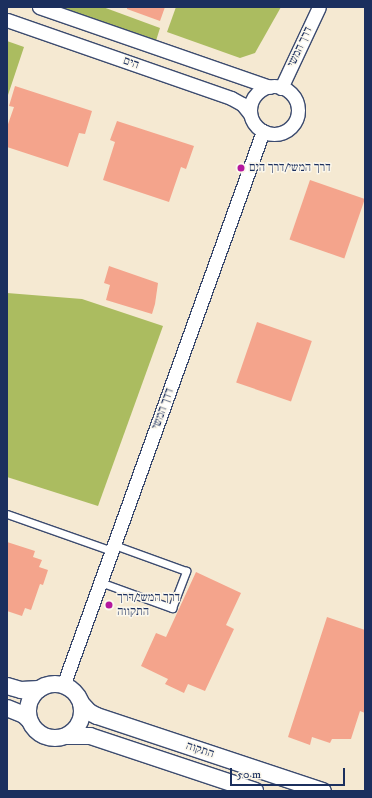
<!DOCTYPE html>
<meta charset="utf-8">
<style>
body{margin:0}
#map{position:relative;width:372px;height:798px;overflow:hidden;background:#f5e9d2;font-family:"IM FELL DW Pica","Frank Ruhl Libre",serif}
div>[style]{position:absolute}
.green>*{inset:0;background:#abbc60}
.building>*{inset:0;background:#f4a48c;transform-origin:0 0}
.roads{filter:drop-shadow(1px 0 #3c4b6f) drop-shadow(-1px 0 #3c4b6f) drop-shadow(0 1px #3c4b6f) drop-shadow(0 -1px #3c4b6f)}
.service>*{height:7px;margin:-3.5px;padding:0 3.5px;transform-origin:3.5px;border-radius:3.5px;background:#fff}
.minor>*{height:13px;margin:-6.5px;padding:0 6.5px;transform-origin:6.5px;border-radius:6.5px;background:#fff}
.minor>.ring{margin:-6.5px;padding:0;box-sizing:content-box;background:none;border:13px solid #fff;border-radius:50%}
.tertiary>*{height:16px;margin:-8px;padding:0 8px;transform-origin:8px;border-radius:8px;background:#fff}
.tertiary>.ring{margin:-8px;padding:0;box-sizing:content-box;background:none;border:16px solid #fff;border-radius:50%}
.dots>*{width:11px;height:11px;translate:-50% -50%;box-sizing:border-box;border:2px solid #fbf7ec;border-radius:50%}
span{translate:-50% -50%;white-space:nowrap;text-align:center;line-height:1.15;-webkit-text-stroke:3px #fbf7ec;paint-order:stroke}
.street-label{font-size:12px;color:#1b2f5e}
.poi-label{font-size:12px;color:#1b2f5e}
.left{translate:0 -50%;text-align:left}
.frame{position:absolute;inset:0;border:8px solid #1b2f5e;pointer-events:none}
.scale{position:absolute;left:230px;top:768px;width:115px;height:18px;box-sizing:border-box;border:2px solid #1b2f5e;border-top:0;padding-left:5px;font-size:12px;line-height:14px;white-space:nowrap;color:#1b2f5e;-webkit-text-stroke:3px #fbf7ec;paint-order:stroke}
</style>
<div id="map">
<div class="green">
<i style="clip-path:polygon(51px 7px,103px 7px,160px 28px,155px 44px)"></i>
<i style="clip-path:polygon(176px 7px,281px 7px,255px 53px,240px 58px,167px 32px)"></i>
<i style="clip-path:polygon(7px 41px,24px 47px,7px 98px)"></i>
<i style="clip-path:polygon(7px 293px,82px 299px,163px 326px,98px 506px,7px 477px)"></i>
</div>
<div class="building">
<i style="clip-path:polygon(127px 7px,165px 7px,160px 21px,127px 9px)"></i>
<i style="clip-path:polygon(15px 86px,92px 111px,85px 134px,79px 133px,68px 167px,7px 147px,7px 127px,14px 107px,9px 106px)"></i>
<i style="clip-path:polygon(117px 121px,194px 146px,186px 169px,181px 167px,169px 202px,103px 180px,115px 142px,110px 140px)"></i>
<i style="left:310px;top:180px;width:58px;height:63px;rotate:19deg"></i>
<i style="clip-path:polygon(109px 266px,158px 283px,155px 304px,152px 314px,106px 300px,110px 285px,104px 283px)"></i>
<i style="left:257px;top:322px;width:58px;height:64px;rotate:19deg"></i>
<i style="clip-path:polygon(7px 542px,35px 551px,33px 557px,42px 560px,39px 567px,48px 570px,43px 585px,40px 584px,31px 610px,25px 608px,22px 616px,7px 611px)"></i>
<i style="clip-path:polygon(196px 572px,241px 593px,226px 625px,234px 629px,205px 691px,188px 684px,184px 693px,165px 684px,168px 679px,141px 666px,156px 633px,166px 637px)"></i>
<i style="clip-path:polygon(327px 617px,365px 630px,365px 713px,360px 711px,351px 739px,332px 739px,330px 743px,312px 737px,310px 745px,288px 737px)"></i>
</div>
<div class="roads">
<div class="service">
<i style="left:7px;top:514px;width:111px;rotate:19.4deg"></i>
<i style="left:100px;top:582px;width:77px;rotate:19.9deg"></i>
<i style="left:172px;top:608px;width:40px;rotate:-69deg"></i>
<i style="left:186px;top:571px;width:77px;rotate:-160.1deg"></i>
</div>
<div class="minor">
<i style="left:39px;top:7px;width:244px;rotate:19.1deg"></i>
<i style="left:7px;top:20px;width:237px;rotate:19.2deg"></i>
<i style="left:231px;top:98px;width:13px;rotate:29deg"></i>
<i style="left:242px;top:104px;width:13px;rotate:51deg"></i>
<i class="ring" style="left:250px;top:86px;width:35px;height:35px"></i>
<i style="left:281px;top:88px;width:89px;rotate:-64.9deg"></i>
<i style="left:63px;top:686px;width:590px;rotate:-70.18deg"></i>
</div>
<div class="tertiary">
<i class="ring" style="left:28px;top:684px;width:38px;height:38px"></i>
<i style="left:7px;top:686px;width:15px;rotate:16deg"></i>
<i style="left:21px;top:690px;width:18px;rotate:-3deg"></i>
<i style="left:81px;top:703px;width:12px;rotate:48deg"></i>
<i style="left:89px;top:712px;width:9px;rotate:27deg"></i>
<i style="left:97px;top:716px;width:238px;rotate:18.4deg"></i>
<i style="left:7px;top:708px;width:18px;rotate:22deg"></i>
<i style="left:24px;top:715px;width:7px;rotate:45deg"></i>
<i style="left:67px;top:736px;width:23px"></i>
<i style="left:90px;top:736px;width:174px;rotate:18.4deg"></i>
</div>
</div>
<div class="dots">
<i style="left:241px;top:168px;background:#b5179e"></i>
<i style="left:109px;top:605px;background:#b5179e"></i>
</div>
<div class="street-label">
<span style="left:300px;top:47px;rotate:-65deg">דרך המשי</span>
<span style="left:131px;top:63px;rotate:19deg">הים</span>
<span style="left:163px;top:409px;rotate:-70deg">דדך המשי</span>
<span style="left:200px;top:750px;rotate:18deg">התקוה</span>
</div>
<div class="poi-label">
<span class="left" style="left:249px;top:168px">דרך המשי/דרך הים</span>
<span class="left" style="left:117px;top:605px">דרך המשי/דרך<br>התקווה</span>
</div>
<div class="frame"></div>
<div class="scale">50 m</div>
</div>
